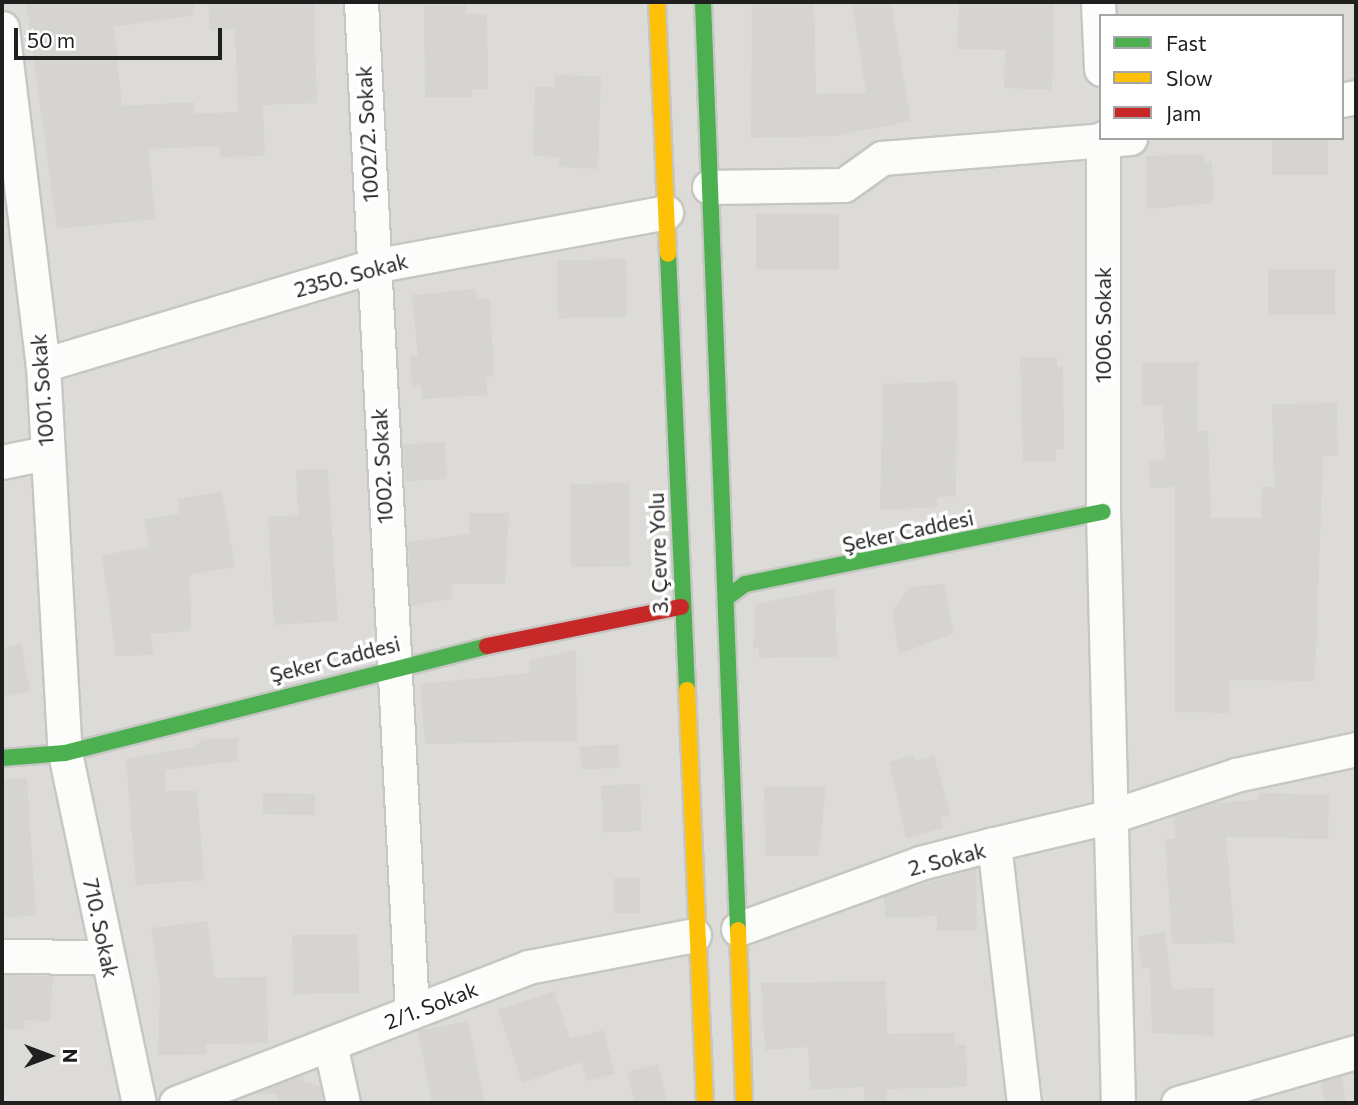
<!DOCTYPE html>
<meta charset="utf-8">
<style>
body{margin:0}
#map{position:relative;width:1358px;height:1105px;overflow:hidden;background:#edece7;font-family:Commissioner,sans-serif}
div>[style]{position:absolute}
.residential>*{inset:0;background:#dcdbd8}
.building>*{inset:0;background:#d6d4d0;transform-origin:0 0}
.roads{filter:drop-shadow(2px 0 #c6c6c3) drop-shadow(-2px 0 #c6c6c3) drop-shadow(0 2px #c6c6c3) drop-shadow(0 -2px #c6c6c3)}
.street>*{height:33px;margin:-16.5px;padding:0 16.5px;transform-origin:16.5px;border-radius:16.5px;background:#fcfcfb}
.fast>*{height:16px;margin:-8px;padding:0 8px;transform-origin:8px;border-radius:8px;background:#4caf50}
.slow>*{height:16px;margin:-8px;padding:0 8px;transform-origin:8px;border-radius:8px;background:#ffc107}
.jam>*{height:16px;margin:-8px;padding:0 8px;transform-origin:8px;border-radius:8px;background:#c62828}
span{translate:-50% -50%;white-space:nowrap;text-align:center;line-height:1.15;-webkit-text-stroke:7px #fff;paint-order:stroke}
.street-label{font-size:21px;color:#1f1f1f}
.frame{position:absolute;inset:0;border:4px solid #1f1f1f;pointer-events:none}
.legend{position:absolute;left:1099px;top:14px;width:245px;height:126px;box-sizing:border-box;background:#fff;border:2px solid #a5a5a5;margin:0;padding:9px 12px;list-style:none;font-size:21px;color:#1f1f1f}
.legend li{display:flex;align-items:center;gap:14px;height:35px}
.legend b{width:35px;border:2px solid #a5a5a5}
.north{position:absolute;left:14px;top:1021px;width:70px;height:70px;-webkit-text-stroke:5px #fff;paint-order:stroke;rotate:90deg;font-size:19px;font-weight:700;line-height:28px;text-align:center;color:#1f1f1f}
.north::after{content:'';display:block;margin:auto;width:24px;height:32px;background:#1f1f1f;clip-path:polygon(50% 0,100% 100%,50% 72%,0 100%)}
.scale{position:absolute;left:14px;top:28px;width:208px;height:32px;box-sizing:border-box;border:4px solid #1f1f1f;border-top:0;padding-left:9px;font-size:21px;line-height:24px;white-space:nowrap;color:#1f1f1f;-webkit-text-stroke:5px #fff;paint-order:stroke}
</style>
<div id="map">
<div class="residential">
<i style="clip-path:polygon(evenodd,2px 2px,1356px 2px,1356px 1103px,2px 1103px,2px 2px,1101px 16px,1342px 16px,1342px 138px,1101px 138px,1101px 16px)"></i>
</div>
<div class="building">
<i style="clip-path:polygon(26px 2px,193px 2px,194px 15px,114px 27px,122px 106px,194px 102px,194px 114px,238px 112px,235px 29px,210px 30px,208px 2px,314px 2px,317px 103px,263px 105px,265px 156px,220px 157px,219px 146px,149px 149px,155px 219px,57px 229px)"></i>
<i style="clip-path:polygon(752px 2px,814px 2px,816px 94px,866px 93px,852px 2px,891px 2px,911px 121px,835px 136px,751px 138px)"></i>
<i style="clip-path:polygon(959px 2px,1054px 2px,1052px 90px,1004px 88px,1005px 50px,957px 49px)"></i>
<i style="clip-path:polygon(424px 5px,466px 5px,466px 14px,487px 14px,488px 89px,472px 89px,472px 97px,425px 97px)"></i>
<i style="clip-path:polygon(555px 75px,601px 76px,598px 169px,559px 167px,560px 157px,533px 156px,535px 86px,554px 87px)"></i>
<i style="left:1272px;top:138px;width:56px;height:37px"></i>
<i style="clip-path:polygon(1204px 154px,1204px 162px,1212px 161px,1213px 203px,1147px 209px,1146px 156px)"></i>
<i style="left:756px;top:214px;width:83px;height:55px"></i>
<i style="left:626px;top:259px;width:58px;height:69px;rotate:89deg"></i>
<i style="left:1268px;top:269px;width:67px;height:46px"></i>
<i style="clip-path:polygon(476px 289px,477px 299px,490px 299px,494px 376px,486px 377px,487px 395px,422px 399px,421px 385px,412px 386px,410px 357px,418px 356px,412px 295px)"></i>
<i style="clip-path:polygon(1020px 357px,1057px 357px,1057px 367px,1063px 367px,1064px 449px,1056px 449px,1056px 462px,1023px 462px)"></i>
<i style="clip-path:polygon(1142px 362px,1198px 362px,1197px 431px,1208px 431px,1211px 518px,1261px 518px,1262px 487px,1274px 487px,1272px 404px,1337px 403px,1338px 456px,1323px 456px,1315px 681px,1229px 680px,1229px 713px,1175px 712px,1175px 487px,1150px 488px,1149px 461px,1165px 460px,1163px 406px,1142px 406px)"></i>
<i style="clip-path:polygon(957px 381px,956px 496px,937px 497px,937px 507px,880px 510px,883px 384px)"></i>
<i style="left:445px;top:442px;width:37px;height:42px;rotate:87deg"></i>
<i style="clip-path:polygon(328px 469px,338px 621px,274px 625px,268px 517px,298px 515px,296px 470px)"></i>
<i style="left:629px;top:483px;width:83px;height:59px;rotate:89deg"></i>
<i style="clip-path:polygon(222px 492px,235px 567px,190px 575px,191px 631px,151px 634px,153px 655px,116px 656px,102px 555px,149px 547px,144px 519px,180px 513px,178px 499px)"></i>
<i style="clip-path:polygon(469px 513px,509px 513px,505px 584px,451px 584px,453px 599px,411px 606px,408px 542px,469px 534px)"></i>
<i style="clip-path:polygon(944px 584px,954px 633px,899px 654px,892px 612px,909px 587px)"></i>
<i style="clip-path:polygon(835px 588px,837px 657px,759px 658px,759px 648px,753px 648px,756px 604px)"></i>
<i style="clip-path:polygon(21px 644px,30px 691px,2px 697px,2px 648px)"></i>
<i style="clip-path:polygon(576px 650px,577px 741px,425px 744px,420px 684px,530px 673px,529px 660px)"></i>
<i style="clip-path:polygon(238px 738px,238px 761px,165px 770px,166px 791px,197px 791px,204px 880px,136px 885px,126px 759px,194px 747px,203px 739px)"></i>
<i style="left:619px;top:745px;width:23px;height:39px;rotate:88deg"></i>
<i style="clip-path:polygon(914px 755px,916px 760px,934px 756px,951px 815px,940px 818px,943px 828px,906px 838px,889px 762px)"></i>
<i style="clip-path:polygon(27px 778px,36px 916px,2px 917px,2px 780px)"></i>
<i style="left:640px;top:784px;width:47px;height:39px;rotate:88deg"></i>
<i style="clip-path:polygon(826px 786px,819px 856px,765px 856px,764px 787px)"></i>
<i style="left:263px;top:793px;width:52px;height:21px;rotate:1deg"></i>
<i style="clip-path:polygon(1259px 793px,1329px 795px,1328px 839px,1226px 837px,1235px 943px,1172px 944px,1165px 839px,1175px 839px,1174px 816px,1214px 803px,1259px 800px)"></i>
<i style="clip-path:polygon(976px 868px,977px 931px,937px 931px,937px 916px,885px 918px,884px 896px)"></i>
<i style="left:614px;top:878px;width:26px;height:35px"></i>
<i style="clip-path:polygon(207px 921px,215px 978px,267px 977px,268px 1043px,206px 1044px,206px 1054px,158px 1055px,160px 990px,151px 928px)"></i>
<i style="clip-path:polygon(1165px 931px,1172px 989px,1214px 988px,1214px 1036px,1152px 1033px,1150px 968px,1142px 969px,1138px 937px)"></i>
<i style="left:358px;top:934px;width:59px;height:66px;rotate:89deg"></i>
<i style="clip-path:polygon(3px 975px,53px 976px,50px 1021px,25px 1020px,24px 1030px,2px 1029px)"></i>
<i style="clip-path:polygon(886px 981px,887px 1034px,955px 1033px,955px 1045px,966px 1045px,967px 1087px,886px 1089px,887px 1103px,865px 1103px,864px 1087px,810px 1090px,808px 1047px,765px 1050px,761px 983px)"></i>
<i style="clip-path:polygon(554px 991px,570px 1039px,603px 1030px,615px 1074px,587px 1081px,582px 1062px,522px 1083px,498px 1010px)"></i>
<i style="clip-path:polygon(468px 1021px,485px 1103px,432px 1103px,418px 1031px)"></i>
<i style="clip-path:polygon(658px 1064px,667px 1103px,635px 1103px,627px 1072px)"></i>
<i style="clip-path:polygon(303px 1075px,304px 1082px,320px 1086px,323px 1103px,278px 1103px,277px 1094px,253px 1094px)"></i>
<i style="clip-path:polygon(1341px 1076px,1346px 1103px,1324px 1103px,1321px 1082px)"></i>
</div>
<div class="roads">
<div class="street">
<i style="left:361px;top:2px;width:1011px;rotate:87.11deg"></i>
<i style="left:1098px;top:2px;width:67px;rotate:87.4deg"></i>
<i style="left:2px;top:28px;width:339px;rotate:83.1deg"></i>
<i style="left:43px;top:365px;width:389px;rotate:86.8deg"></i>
<i style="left:65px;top:753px;width:358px;rotate:78.1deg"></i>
<i style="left:1342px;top:100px;width:14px;rotate:-12deg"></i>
<i style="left:1103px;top:138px;width:374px;rotate:90deg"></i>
<i style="left:1103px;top:512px;width:591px;rotate:88.55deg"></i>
<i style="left:709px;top:187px;width:135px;rotate:-0.8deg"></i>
<i style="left:844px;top:185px;width:47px;rotate:-35.4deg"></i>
<i style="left:882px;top:158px;width:249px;rotate:-4.6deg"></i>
<i style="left:43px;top:365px;width:345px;rotate:-16.7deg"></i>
<i style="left:373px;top:266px;width:298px;rotate:-10.4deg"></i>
<i style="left:2px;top:462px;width:45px;rotate:-11.6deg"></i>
<i style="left:994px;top:844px;width:121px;rotate:-13.3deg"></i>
<i style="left:1112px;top:816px;width:131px;rotate:-18.3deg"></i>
<i style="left:1236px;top:775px;width:123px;rotate:-12.2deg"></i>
<i style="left:738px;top:929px;width:194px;rotate:-19.9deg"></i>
<i style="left:920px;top:863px;width:76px;rotate:-14.4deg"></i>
<i style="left:994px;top:844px;width:261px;rotate:83.4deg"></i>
<i style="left:2px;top:956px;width:104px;rotate:0.6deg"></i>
<i style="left:330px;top:1044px;width:60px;rotate:77.6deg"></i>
<i style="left:176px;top:1103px;width:377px;rotate:-21.1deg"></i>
<i style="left:528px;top:967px;width:169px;rotate:-10.9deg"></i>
<i style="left:1178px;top:1103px;width:185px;rotate:-16deg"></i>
</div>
<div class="fast">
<i style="left:703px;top:2px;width:929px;rotate:87.84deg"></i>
<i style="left:668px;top:254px;width:436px;rotate:87.5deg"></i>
<i style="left:726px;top:598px;width:24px;rotate:-36deg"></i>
<i style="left:745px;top:584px;width:365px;rotate:-11.4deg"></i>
<i style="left:2px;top:758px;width:63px;rotate:-4.5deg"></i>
<i style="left:65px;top:753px;width:435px;rotate:-14.2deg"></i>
</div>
<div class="slow">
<i style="left:657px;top:2px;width:252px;rotate:87.5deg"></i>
<i style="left:687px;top:690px;width:413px;rotate:87.5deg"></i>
<i style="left:738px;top:930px;width:173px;rotate:88deg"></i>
</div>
<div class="jam">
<i style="left:487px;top:646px;width:198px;rotate:-11.4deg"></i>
</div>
</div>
<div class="street-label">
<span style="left:367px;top:134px;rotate:-93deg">1002/2. Sokak</span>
<span style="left:351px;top:275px;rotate:-15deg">2350. Sokak</span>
<span style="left:1103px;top:325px;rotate:-90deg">1006. Sokak</span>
<span style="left:42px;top:390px;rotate:-94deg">1001. Sokak</span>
<span style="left:382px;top:466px;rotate:-93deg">1002. Sokak</span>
<span style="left:908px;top:531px;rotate:-12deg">Şeker Caddesi</span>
<span style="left:658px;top:553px;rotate:-92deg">3. Çevre Yolu</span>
<span style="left:335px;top:659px;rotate:-14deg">Şeker Caddesi</span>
<span style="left:947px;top:859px;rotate:-14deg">2. Sokak</span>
<span style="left:101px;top:928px;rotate:78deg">710. Sokak</span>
<span style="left:431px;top:1005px;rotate:-21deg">2/1. Sokak</span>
</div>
<div class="frame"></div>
<ul class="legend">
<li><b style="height:9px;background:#4caf50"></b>Fast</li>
<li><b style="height:9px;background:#ffc107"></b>Slow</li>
<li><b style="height:9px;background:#c62828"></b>Jam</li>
</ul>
<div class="north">N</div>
<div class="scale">50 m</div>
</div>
